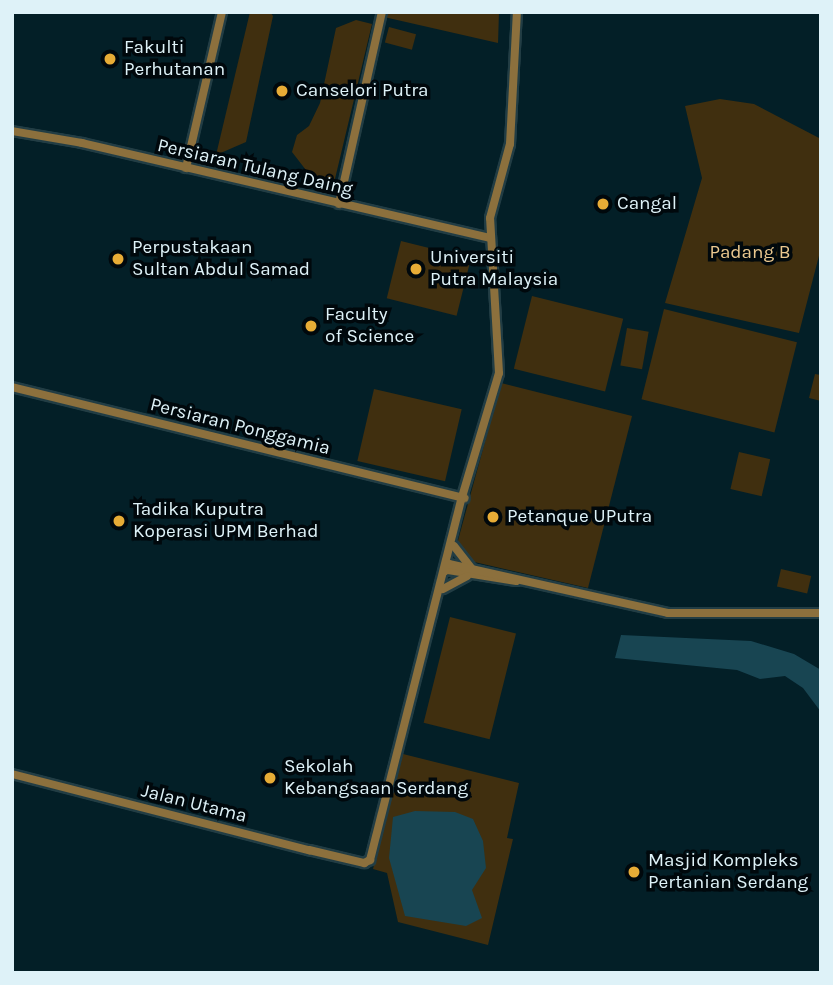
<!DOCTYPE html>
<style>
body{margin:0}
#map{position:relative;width:833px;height:985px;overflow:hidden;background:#031f27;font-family:Karla,sans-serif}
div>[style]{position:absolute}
.green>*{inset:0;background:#402f0f;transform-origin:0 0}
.water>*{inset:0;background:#184552}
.roads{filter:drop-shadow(2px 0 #223d44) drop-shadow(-2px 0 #223d44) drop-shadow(0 2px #223d44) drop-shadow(0 -2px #223d44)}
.secondary>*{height:8px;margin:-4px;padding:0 4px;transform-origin:4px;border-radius:4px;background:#8c703d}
.dots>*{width:19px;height:19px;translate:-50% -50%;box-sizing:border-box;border:4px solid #00080c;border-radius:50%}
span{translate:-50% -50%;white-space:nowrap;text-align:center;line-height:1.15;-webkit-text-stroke:7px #00080c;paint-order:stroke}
.poi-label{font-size:19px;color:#def2f8}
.left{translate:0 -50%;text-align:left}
.street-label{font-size:19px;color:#def2f8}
.park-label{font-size:19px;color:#eac88f}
.frame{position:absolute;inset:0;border:14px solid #def2f8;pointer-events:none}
</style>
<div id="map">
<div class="green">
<i style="clip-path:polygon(250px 12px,270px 12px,273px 16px,246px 142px,216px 155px)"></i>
<i style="clip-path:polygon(385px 12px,499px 12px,498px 43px,384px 17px)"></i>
<i style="clip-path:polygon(356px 20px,372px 24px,334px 183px,309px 174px,292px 152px,297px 135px,309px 126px,320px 103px,336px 28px)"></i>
<i style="left:389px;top:27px;width:28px;height:16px;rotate:15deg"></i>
<i style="clip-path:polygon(720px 99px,754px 104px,821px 139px,821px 248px,799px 333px,665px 303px,702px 178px,685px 106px)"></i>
<i style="left:401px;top:241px;width:72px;height:59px;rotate:14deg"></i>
<i style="left:532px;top:296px;width:94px;height:75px;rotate:14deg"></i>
<i style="left:664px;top:309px;width:137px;height:93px;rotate:14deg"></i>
<i style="left:627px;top:328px;width:22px;height:38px;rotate:10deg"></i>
<i style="clip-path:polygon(815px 374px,821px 375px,821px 401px,809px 398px)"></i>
<i style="clip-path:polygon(501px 383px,632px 416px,588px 588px,470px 561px,457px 544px)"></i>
<i style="left:374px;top:389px;width:90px;height:74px;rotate:13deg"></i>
<i style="left:739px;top:452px;width:32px;height:38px;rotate:13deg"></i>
<i style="left:781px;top:569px;width:31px;height:18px;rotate:13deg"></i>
<i style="left:450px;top:617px;width:68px;height:109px;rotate:14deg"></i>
<i style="clip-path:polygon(403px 754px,519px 783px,507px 838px,513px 839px,488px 945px,398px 922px,387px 873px,373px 869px)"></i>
</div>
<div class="water">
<i style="clip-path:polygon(621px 635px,751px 641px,794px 654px,821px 670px,821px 712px,803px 688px,785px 676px,760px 679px,737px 670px,615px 658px)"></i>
<i style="clip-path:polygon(415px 811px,455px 812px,473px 819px,483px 841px,486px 868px,472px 890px,482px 918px,466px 926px,405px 916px,389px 858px,393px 817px)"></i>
</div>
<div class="roads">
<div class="secondary">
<i style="left:12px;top:131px;width:71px;rotate:9.7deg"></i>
<i style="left:82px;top:143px;width:419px;rotate:13.1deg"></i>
<i style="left:186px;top:168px;width:160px;rotate:-77deg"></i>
<i style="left:339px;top:204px;width:197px;rotate:-77.4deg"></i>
<i style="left:12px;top:387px;width:466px;rotate:13.8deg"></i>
<i style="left:454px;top:546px;width:28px;rotate:52deg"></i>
<i style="left:447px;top:563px;width:7px;rotate:82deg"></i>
<i style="left:448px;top:570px;width:69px;rotate:9.2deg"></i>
<i style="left:445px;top:571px;width:8px;rotate:-60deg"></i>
<i style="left:449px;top:564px;width:224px;rotate:12.6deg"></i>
<i style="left:668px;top:613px;width:153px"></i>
<i style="left:443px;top:589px;width:27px;rotate:-28deg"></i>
<i style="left:12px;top:774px;width:307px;rotate:14.4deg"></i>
<i style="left:309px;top:850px;width:57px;rotate:13.3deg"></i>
<i style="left:364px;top:863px;width:7px;rotate:-27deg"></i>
<i style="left:370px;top:860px;width:374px;rotate:-75.8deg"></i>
<i style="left:462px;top:497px;width:129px;rotate:-73.4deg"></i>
<i style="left:499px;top:373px;width:155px;rotate:-93.3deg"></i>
<i style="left:490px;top:218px;width:77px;rotate:-74.9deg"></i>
<i style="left:510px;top:144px;width:132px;rotate:-87deg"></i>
</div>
</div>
<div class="dots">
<i style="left:110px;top:59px;background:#e7ac36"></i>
<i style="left:282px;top:91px;background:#e7ac36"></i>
<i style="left:603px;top:204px;background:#e7ac36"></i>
<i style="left:118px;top:259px;background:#e7ac36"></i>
<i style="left:416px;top:269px;background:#e7ac36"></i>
<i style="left:311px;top:326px;background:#e7ac36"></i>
<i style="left:493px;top:517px;background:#e7ac36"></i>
<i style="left:119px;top:521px;background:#e7ac36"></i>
<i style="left:270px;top:778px;background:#e7ac36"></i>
<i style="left:634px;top:872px;background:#e7ac36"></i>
</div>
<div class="poi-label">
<span class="left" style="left:124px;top:59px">Fakulti<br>Perhutanan</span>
<span class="left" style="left:296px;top:91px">Canselori Putra</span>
<span class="left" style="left:617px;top:204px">Cangal</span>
<span class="left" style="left:132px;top:259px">Perpustakaan<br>Sultan Abdul Samad</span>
<span class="left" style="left:430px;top:269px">Universiti<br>Putra Malaysia</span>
<span class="left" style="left:325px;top:326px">Faculty<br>of Science</span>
<span class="left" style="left:133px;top:521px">Tadika Kuputra<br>Koperasi UPM Berhad</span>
<span class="left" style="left:507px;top:517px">Petanque UPutra</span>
<span class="left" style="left:284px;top:778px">Sekolah<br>Kebangsaan Serdang</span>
<span class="left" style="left:648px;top:872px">Masjid Kompleks<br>Pertanian Serdang</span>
</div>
<div class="street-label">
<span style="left:255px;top:168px;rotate:13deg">Persiaran Tulang Daing</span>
<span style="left:240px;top:427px;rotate:14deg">Persiaran Ponggamia</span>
<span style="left:194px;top:804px;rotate:14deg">Jalan Utama</span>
</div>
<div class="park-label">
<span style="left:750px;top:253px">Padang B</span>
</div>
<div class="frame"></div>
</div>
